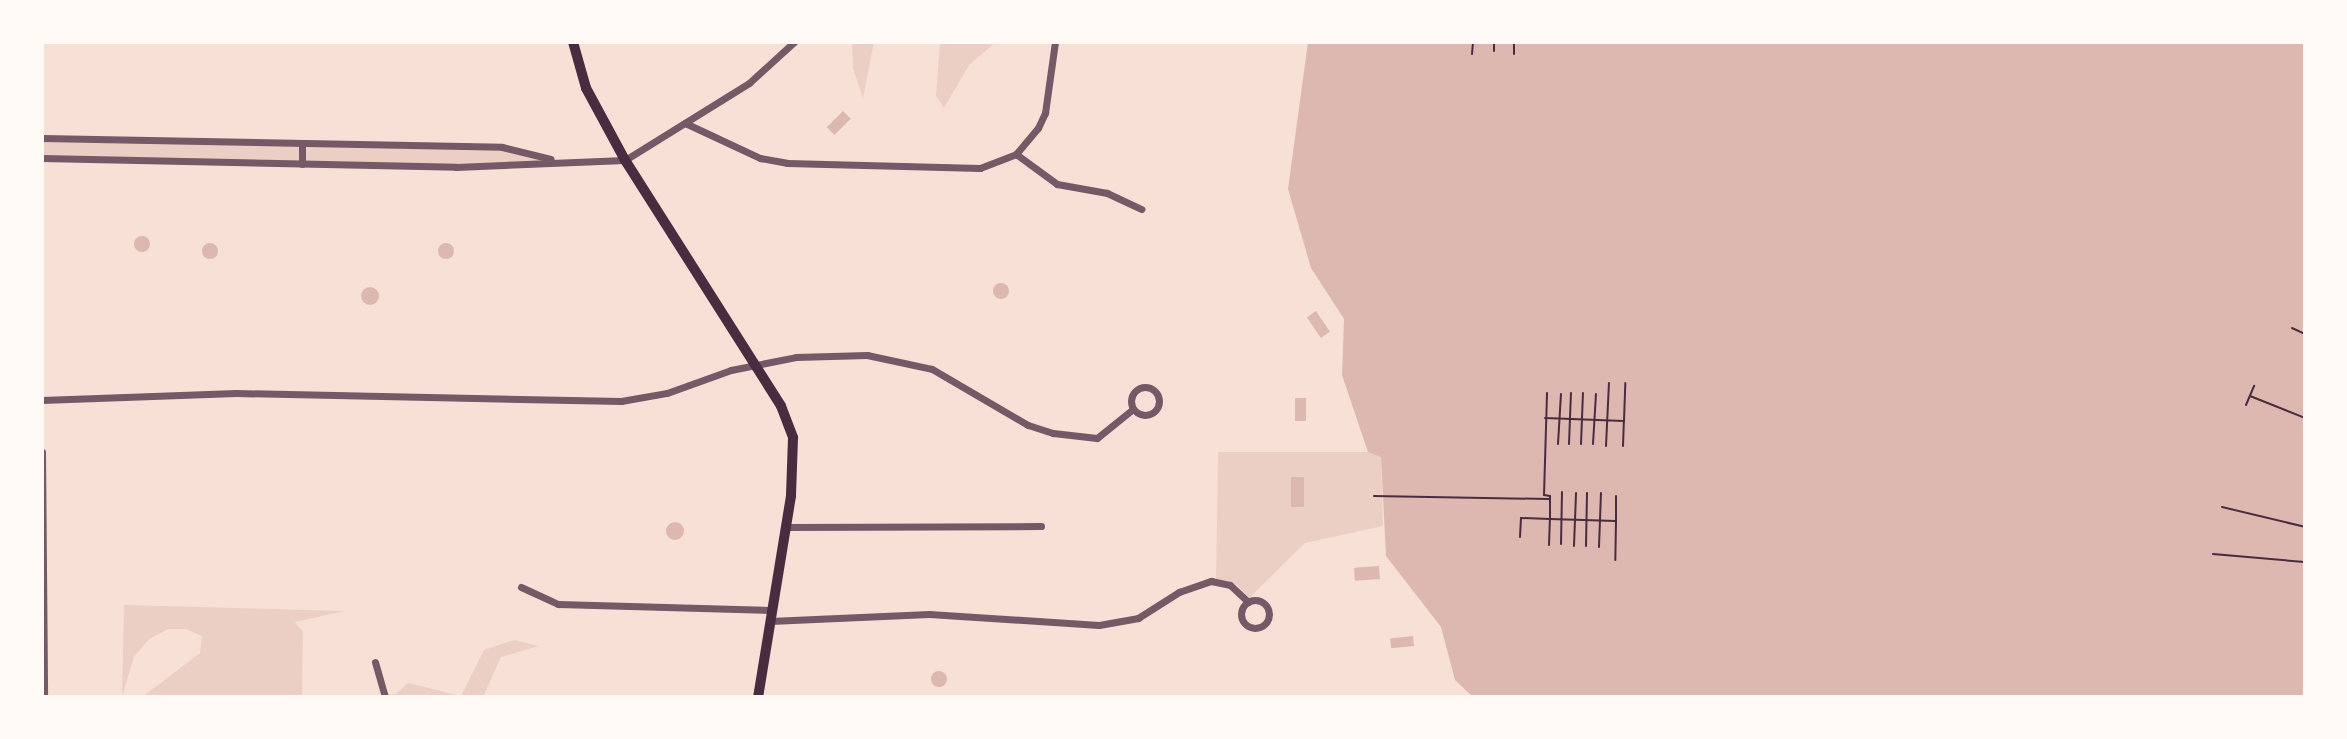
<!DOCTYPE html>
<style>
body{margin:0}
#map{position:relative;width:2347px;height:739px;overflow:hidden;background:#f7e1d7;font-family:Barlow,sans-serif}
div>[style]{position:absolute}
.green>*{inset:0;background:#ebcfc5}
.water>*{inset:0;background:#dcb8b0;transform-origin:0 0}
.round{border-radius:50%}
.path>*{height:2px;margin:-1px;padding:0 1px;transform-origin:1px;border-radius:1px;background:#4a2c40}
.minor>*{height:7px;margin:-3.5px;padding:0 3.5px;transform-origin:3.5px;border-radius:3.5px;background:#755966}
.minor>.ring{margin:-3.5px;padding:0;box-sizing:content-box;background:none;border:7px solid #755966;border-radius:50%}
.secondary>*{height:10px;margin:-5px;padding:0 5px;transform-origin:5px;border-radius:5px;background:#4a2c40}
span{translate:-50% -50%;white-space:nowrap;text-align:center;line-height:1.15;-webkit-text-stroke:6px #fffaf5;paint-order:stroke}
.frame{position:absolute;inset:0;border:44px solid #fffaf5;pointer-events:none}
</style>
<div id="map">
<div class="green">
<i style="clip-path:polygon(852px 42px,874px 42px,863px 98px,853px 69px)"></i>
<i style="clip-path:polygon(940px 42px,996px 42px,969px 65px,944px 108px,936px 96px)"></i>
<i style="clip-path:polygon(42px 138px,502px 147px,555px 160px,501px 167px,42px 158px)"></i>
<i style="clip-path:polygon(1218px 452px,1368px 452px,1381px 456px,1383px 526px,1305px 543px,1249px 598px,1237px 585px,1216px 579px)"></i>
<i style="clip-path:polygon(124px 605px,345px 611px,295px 622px,303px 632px,302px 697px,142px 697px,200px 653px,202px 636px,186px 629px,168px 629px,149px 639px,134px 657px,122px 697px)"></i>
<i style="clip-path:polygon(514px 640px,539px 646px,501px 657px,483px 697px,335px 697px,396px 694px,408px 683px,461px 696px,484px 650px)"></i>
</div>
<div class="water">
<i style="clip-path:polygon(1308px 42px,2305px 42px,2305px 697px,1473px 697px,1455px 680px,1441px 627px,1386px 556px,1381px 457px,1368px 452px,1342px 375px,1344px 319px,1311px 268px,1288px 189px)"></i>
<i style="left:843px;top:111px;width:11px;height:23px;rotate:45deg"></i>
<i class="round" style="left:134px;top:236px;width:16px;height:16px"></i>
<i class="round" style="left:202px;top:243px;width:16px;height:16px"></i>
<i class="round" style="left:438px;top:243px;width:16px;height:16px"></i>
<i class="round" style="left:993px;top:283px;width:16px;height:16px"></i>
<i class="round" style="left:361px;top:287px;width:18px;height:18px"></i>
<i style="left:1316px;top:311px;width:25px;height:11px;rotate:56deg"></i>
<i style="left:1295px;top:398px;width:11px;height:23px"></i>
<i style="left:1291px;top:477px;width:13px;height:30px"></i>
<i class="round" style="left:666px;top:522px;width:18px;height:18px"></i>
<i style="left:1379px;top:566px;width:13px;height:25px;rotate:86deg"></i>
<i style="left:1413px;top:636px;width:10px;height:23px;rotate:84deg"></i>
<i class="round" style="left:931px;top:671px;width:16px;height:16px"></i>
</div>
<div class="path">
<i style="left:1494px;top:51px;width:9px;rotate:-90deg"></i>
<i style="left:1472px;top:54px;width:12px;rotate:-85deg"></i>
<i style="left:1514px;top:54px;width:12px;rotate:-90deg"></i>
<i style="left:2292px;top:328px;width:14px;rotate:25deg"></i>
<i style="left:2250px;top:396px;width:59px;rotate:21.8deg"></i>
<i style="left:2246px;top:405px;width:21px;rotate:-67deg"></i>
<i style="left:1545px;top:418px;width:79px;rotate:2.2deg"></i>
<i style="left:1624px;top:421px;width:38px;rotate:-88deg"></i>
<i style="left:1558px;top:444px;width:50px;rotate:-86.6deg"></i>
<i style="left:1569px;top:444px;width:51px;rotate:-87.8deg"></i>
<i style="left:1581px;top:444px;width:51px;rotate:-87.8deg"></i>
<i style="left:1593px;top:444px;width:50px;rotate:-86.6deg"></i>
<i style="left:1606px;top:446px;width:63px;rotate:-87.3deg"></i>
<i style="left:1623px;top:446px;width:24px;rotate:-88deg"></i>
<i style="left:1374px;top:496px;width:175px;rotate:1deg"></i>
<i style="left:2222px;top:507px;width:85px;rotate:13.5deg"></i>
<i style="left:1616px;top:520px;width:24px;rotate:-90deg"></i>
<i style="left:1520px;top:537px;width:19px;rotate:-87deg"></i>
<i style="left:1521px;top:518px;width:29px;rotate:2deg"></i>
<i style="left:1550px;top:519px;width:23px;rotate:-90deg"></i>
<i style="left:1550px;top:496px;width:6px;rotate:-171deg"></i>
<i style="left:1544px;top:495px;width:102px;rotate:-88.3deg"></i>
<i style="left:1561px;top:544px;width:52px;rotate:-88.9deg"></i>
<i style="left:1549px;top:545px;width:26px;rotate:-88deg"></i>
<i style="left:1550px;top:519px;width:66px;rotate:1.7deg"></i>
<i style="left:1616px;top:521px;width:39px;rotate:91deg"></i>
<i style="left:1574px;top:546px;width:53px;rotate:-87.8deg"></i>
<i style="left:1586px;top:546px;width:53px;rotate:-88.9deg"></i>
<i style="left:1599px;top:547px;width:54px;rotate:-87.9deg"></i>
<i style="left:2213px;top:554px;width:92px;rotate:5deg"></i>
</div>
<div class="minor">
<i style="left:685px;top:123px;width:83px;rotate:25deg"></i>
<i style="left:760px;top:158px;width:27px;rotate:10deg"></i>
<i style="left:787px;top:163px;width:193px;rotate:1.5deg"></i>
<i style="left:980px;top:168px;width:39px;rotate:-21deg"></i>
<i style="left:1016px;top:154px;width:34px;rotate:-50deg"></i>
<i style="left:1038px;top:128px;width:17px;rotate:-65deg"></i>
<i style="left:1045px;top:113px;width:72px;rotate:-82deg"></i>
<i style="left:42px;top:138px;width:460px;rotate:1.1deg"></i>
<i style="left:502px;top:147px;width:50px;rotate:13.8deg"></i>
<i style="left:1016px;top:154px;width:51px;rotate:36.2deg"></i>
<i style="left:1057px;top:184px;width:51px;rotate:10.2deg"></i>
<i style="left:1107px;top:193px;width:38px;rotate:25deg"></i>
<i style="left:42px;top:158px;width:414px;rotate:1.2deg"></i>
<i style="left:456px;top:167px;width:169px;rotate:-2.4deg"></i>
<i style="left:625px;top:160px;width:146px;rotate:-31.8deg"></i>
<i style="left:749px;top:83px;width:61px;rotate:-42.3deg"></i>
<i style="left:302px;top:164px;width:21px;rotate:-90deg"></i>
<i class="ring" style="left:1131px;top:387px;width:21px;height:21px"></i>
<i style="left:42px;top:400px;width:194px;rotate:-2.1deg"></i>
<i style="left:236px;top:393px;width:385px;rotate:1.2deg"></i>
<i style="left:621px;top:401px;width:47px;rotate:-9.9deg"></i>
<i style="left:667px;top:393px;width:68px;rotate:-19.8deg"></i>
<i style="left:731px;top:370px;width:66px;rotate:-11.3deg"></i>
<i style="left:796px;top:357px;width:71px;rotate:-1.6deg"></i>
<i style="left:867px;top:355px;width:66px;rotate:12.2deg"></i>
<i style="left:932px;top:369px;width:111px;rotate:30.3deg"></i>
<i style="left:1028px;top:425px;width:26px;rotate:18deg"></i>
<i style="left:1053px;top:433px;width:44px;rotate:6.5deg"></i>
<i style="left:1097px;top:438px;width:46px;rotate:-38.9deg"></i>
<i style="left:42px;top:452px;width:245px;rotate:89.5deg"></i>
<i style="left:787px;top:527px;width:254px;rotate:-0.2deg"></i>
<i style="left:521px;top:587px;width:41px;rotate:24.7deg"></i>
<i style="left:558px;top:604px;width:214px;rotate:1.6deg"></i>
<i class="ring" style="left:1241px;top:600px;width:21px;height:21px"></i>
<i style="left:770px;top:621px;width:159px;rotate:-2.5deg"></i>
<i style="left:929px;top:614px;width:170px;rotate:3.7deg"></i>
<i style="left:1099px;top:625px;width:40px;rotate:-10deg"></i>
<i style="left:1138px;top:618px;width:49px;rotate:-32.4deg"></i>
<i style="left:1179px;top:592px;width:34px;rotate:-19deg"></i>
<i style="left:1211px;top:581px;width:19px;rotate:12deg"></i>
<i style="left:1230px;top:585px;width:25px;rotate:43deg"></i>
<i style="left:375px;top:662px;width:36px;rotate:74deg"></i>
</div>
<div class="secondary">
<i style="left:573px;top:42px;width:48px;rotate:74.2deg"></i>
<i style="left:586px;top:88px;width:82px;rotate:61.6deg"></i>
<i style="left:625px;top:160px;width:291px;rotate:57.6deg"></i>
<i style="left:781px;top:406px;width:34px;rotate:69deg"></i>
<i style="left:793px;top:438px;width:58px;rotate:92deg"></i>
<i style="left:791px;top:496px;width:204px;rotate:99.3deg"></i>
</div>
<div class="frame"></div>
</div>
